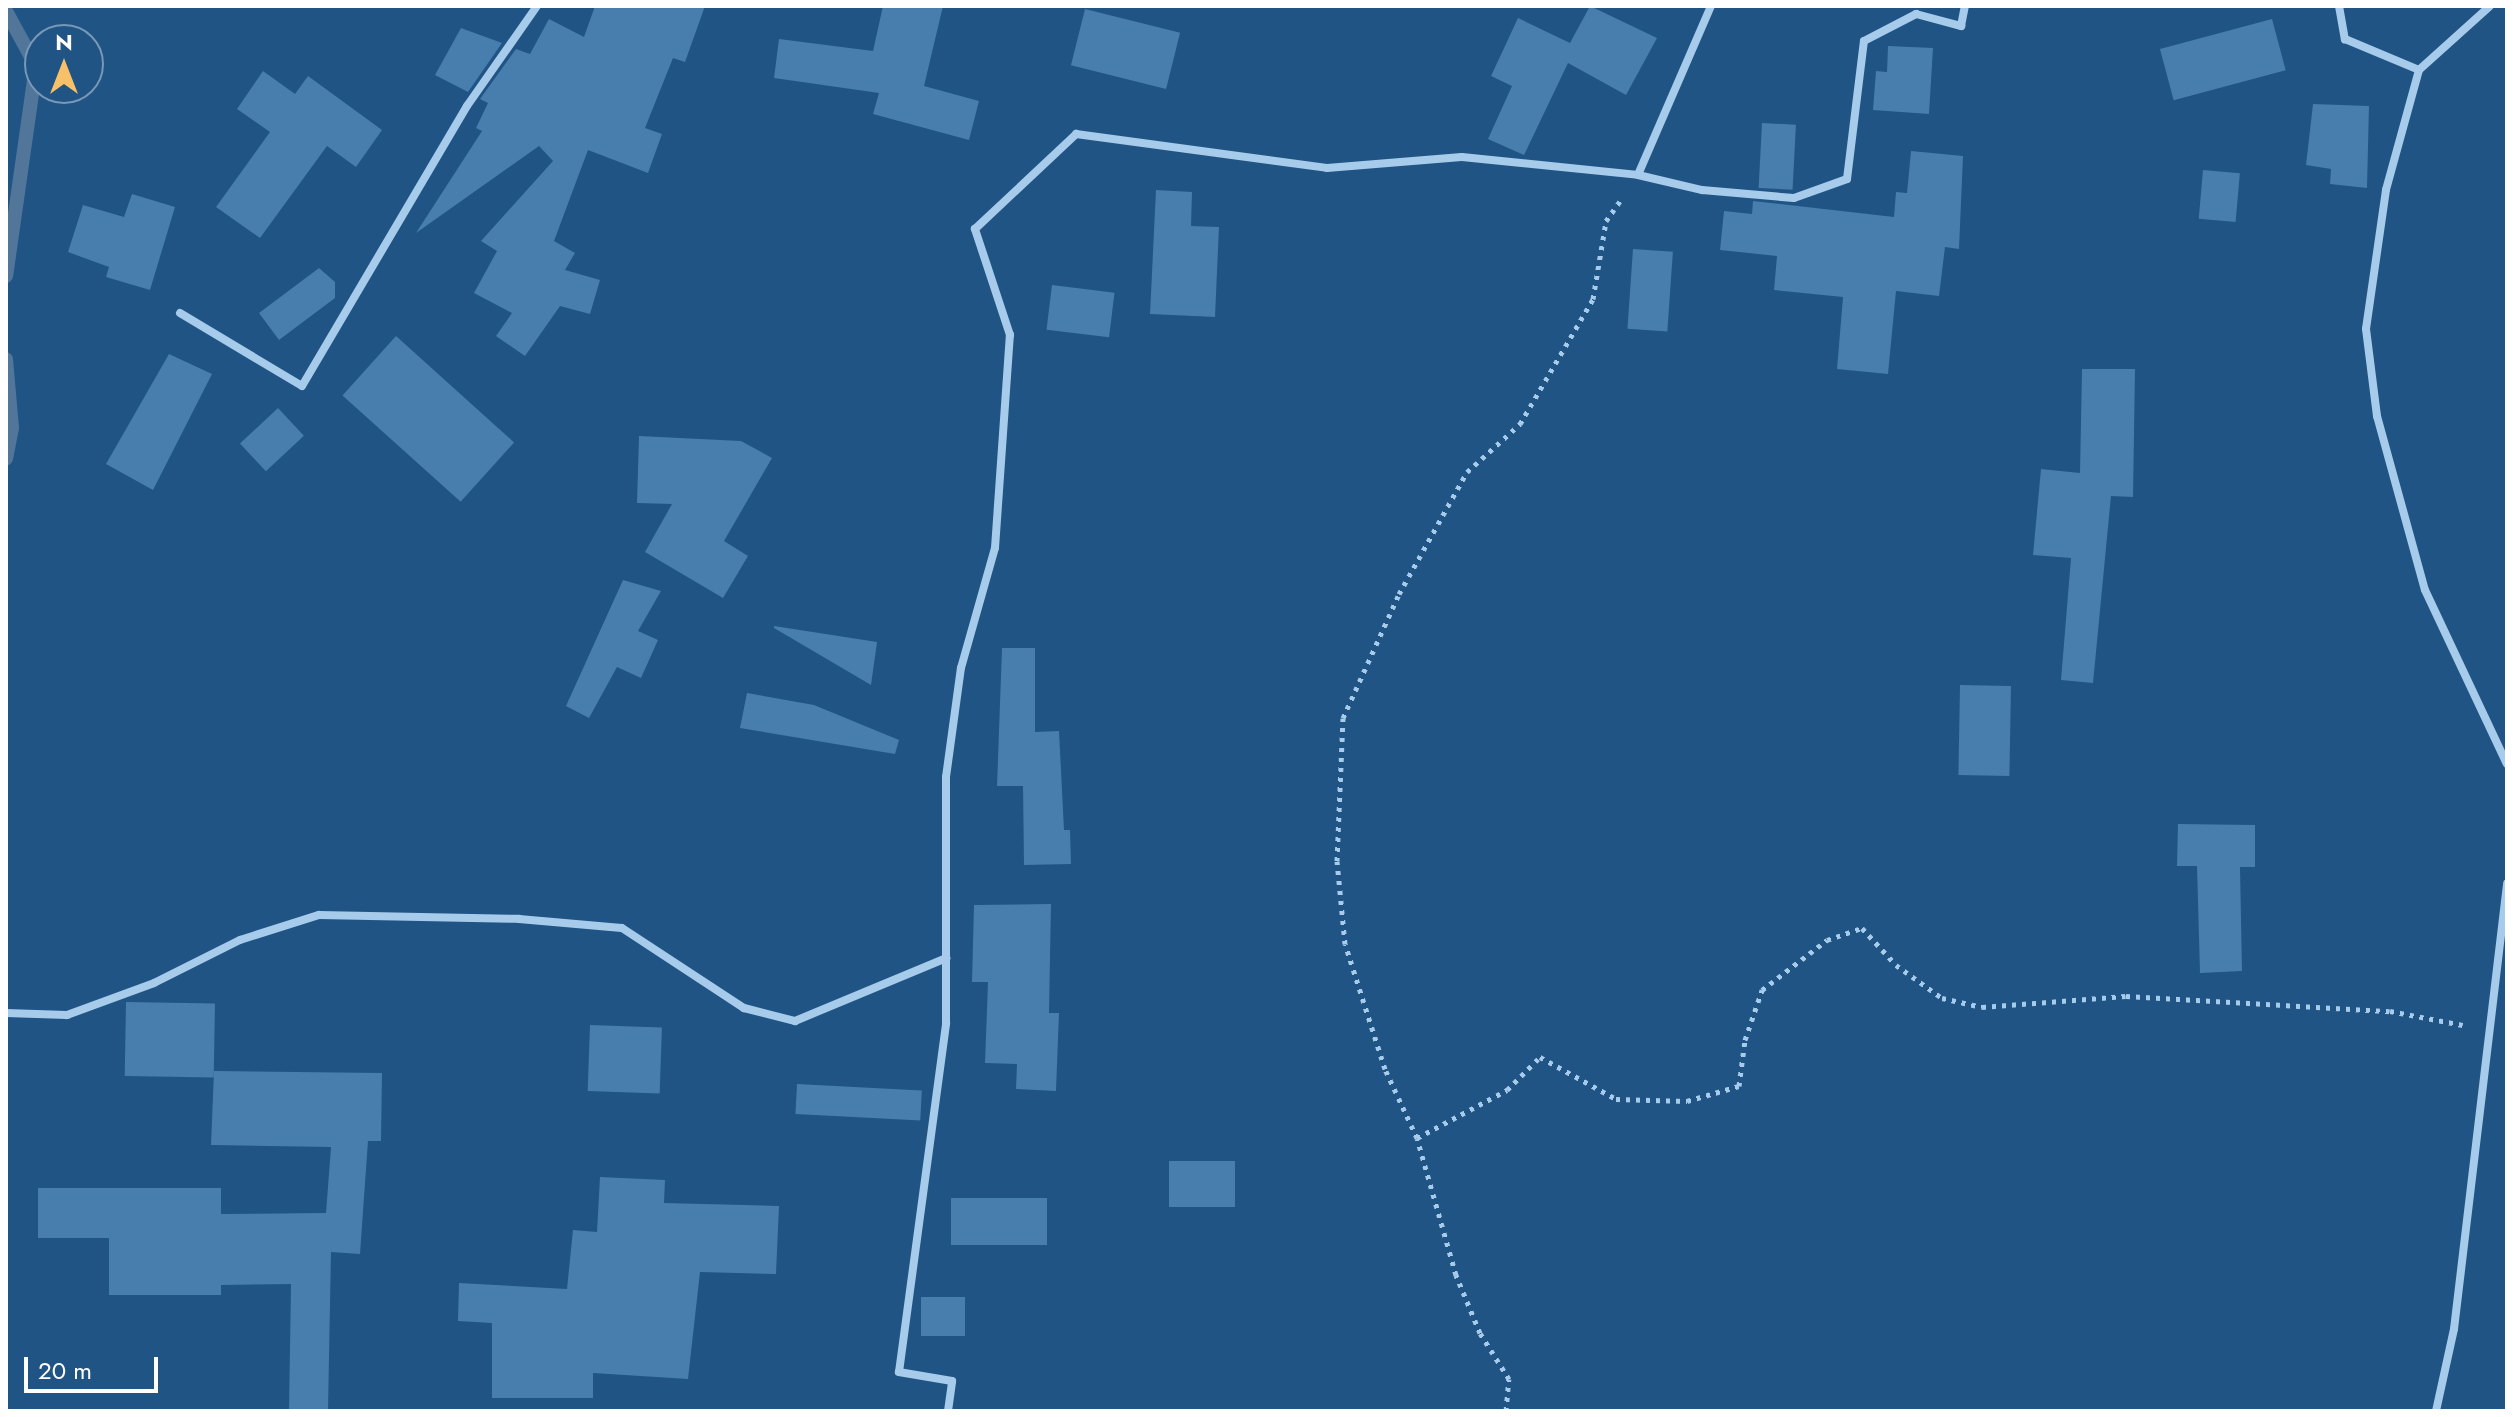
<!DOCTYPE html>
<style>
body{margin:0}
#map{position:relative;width:2513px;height:1417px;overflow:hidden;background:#1f5485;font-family:Jost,sans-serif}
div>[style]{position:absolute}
.stream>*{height:14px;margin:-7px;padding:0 7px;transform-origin:7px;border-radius:7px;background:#517699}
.building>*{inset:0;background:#477ead;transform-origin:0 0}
.path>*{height:5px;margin-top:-2.5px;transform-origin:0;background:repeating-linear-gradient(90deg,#a7cbea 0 4px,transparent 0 10px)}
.street>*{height:8px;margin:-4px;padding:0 4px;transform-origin:4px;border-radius:4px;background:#a7cbea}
span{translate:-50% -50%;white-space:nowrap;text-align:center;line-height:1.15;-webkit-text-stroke:6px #1f5485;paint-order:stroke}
.frame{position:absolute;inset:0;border:8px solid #fff;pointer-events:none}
.north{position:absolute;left:24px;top:24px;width:80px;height:80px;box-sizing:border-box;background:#1f5485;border:2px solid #7998b6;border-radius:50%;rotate:0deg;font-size:22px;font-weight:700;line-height:32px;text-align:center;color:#fff}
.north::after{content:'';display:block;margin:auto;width:28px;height:36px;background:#f8c167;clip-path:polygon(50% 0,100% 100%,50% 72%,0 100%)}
.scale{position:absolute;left:24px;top:1357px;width:134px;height:36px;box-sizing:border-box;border:4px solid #fff;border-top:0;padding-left:10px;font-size:24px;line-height:28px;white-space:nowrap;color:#fff;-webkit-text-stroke:6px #1f5485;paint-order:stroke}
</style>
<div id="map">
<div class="stream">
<i style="left:6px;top:11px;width:63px;rotate:61.4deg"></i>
<i style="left:36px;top:66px;width:212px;rotate:98.1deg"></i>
<i style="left:6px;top:359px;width:69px;rotate:85deg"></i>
<i style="left:12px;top:428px;width:31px;rotate:101deg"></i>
</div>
<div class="building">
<i style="clip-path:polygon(595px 6px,705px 6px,685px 62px,673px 58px,645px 128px,662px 134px,648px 173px,588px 150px,554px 241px,575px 253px,565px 270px,600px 280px,590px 314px,560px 306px,525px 356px,496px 336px,512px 313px,474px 293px,497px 251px,481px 241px,553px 161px,539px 146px,416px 233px,482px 131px,476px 128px,488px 103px,480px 99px,516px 49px,530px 54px,549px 19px,584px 37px)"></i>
<i style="clip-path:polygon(883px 6px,943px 6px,924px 86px,979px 101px,969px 140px,873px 114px,879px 93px,774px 78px,779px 39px,873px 51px)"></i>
<i style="clip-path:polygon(1590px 6px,1657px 38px,1626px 95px,1568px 63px,1524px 155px,1488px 139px,1512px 86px,1491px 76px,1518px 18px,1570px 43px)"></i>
<i style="left:1085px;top:9px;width:98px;height:58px;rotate:14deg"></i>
<i style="left:2272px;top:19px;width:53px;height:116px;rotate:75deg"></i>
<i style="clip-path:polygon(461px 28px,502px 43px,468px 92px,435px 75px)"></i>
<i style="clip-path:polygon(1888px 46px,1933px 48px,1929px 114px,1873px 110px,1876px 71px,1887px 72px)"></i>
<i style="clip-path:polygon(263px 71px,295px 94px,308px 76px,382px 130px,356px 167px,327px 146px,260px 238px,216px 207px,270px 132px,237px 109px)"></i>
<i style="clip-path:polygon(2313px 104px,2369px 106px,2367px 188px,2330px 184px,2331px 169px,2306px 165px)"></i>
<i style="left:1762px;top:123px;width:34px;height:65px;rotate:3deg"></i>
<i style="clip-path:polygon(1911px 151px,1963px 156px,1959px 249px,1945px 247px,1939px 296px,1896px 291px,1888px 374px,1837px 369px,1843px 297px,1774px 290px,1777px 256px,1720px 250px,1724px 211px,1752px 214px,1753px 201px,1894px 217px,1896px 192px,1907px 193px)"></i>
<i style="left:2203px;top:170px;width:37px;height:49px;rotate:5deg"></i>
<i style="clip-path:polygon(1156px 190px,1192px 192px,1191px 226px,1219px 227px,1215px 317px,1150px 314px)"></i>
<i style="clip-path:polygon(132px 194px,175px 207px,150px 290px,106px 277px,109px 267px,68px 252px,83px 205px,124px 217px)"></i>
<i style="left:1633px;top:249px;width:40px;height:80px;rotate:4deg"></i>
<i style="clip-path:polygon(319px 268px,335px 282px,335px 298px,279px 340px,259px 313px)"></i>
<i style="left:1052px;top:285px;width:63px;height:45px;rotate:7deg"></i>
<i style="left:396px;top:336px;width:159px;height:80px;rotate:42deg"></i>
<i style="clip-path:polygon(169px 354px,212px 374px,153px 490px,106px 464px)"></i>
<i style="clip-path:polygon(2082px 369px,2135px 369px,2133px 497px,2111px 496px,2093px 683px,2061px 680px,2071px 558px,2033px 555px,2041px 469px,2080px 473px)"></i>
<i style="left:278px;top:408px;width:38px;height:52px;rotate:47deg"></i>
<i style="clip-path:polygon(639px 436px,741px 441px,772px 458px,724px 541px,748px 556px,723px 598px,645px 552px,672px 504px,637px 503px)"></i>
<i style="clip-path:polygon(623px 580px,661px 591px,638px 631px,658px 640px,641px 678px,617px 667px,589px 718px,566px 706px)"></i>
<i style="clip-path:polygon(774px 626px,877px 642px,871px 685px,774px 628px)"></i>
<i style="clip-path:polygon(1002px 648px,1035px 648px,1035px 732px,1059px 731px,1064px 830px,1070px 830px,1071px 864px,1024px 865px,1023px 786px,997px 786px)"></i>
<i style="left:1960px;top:685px;width:51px;height:90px;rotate:1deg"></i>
<i style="clip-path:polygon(747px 693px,814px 705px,899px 740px,895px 754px,740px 728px)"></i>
<i style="clip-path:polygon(2178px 824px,2255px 825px,2255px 867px,2240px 867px,2242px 971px,2200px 973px,2197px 866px,2177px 866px)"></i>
<i style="clip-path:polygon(1051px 904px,1049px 1013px,1059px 1013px,1056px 1091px,1016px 1089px,1017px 1064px,985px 1063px,988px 982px,972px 982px,974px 905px)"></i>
<i style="left:126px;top:1002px;width:89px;height:74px;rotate:1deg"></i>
<i style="left:590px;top:1025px;width:72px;height:66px;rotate:2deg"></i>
<i style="clip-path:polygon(214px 1071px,382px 1073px,381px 1141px,368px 1141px,360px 1254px,331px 1252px,328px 1411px,289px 1411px,291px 1284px,221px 1285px,221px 1295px,109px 1295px,109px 1238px,38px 1238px,38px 1188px,221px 1188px,221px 1214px,326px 1213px,331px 1147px,211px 1145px)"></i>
<i style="left:797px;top:1084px;width:125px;height:30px;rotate:3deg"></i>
<i style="left:1169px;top:1161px;width:66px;height:46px"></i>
<i style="clip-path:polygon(600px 1177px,665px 1180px,664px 1203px,779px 1206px,776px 1274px,700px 1272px,688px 1379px,593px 1373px,593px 1398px,492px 1398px,492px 1323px,458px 1321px,459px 1283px,567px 1289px,573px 1230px,597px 1232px)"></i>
<i style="left:951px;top:1198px;width:96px;height:47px"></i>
<i style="left:921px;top:1297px;width:44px;height:39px"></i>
</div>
<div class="path">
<i style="left:1417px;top:1138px;width:102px;rotate:-28.1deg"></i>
<i style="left:1507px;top:1090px;width:47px;rotate:-45deg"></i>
<i style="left:1540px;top:1057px;width:87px;rotate:28.9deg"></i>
<i style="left:1616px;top:1099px;width:71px;rotate:1.6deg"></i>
<i style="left:1687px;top:1101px;width:54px;rotate:-16.1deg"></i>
<i style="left:1739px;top:1086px;width:46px;rotate:-82.6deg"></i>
<i style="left:1745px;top:1040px;width:53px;rotate:-71.2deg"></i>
<i style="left:1762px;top:990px;width:82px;rotate:-37.6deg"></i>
<i style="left:1827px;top:940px;width:37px;rotate:-19deg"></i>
<i style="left:1862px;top:928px;width:50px;rotate:47.4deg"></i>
<i style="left:1896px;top:965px;width:57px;rotate:35.7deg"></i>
<i style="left:1942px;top:998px;width:41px;rotate:12.7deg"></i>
<i style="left:1982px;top:1007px;width:144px;rotate:-4.4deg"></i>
<i style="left:2126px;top:996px;width:264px;rotate:3.3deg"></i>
<i style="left:2390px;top:1011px;width:74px;rotate:10.9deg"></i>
<i style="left:1506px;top:1411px;width:32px;rotate:-85deg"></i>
<i style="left:1509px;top:1379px;width:54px;rotate:-122.2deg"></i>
<i style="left:1480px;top:1333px;width:63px;rotate:-112.5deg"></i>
<i style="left:1456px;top:1275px;width:142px;rotate:-105.9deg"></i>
<i style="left:1417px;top:1138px;width:76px;rotate:-114.9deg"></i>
<i style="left:1385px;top:1069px;width:131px;rotate:-107.7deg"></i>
<i style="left:1345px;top:944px;width:83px;rotate:-95.5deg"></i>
<i style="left:1337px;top:861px;width:143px;rotate:-87.6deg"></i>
<i style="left:1343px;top:718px;width:136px;rotate:-65.7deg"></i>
<i style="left:1399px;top:594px;width:140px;rotate:-60.9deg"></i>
<i style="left:1467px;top:472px;width:72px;rotate:-42.2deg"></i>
<i style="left:1520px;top:424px;width:145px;rotate:-59.7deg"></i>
<i style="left:1593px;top:299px;width:79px;rotate:-80.5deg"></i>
<i style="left:1606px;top:221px;width:28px;rotate:-55deg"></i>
</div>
<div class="street">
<i style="left:1711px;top:6px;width:184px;rotate:113.4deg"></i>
<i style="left:1638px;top:175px;width:66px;rotate:13.2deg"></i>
<i style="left:1702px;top:190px;width:92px;rotate:5deg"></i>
<i style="left:1794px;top:198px;width:56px;rotate:-19.7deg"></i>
<i style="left:1847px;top:179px;width:139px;rotate:-83deg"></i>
<i style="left:1864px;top:41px;width:59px;rotate:-27.4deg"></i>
<i style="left:1916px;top:14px;width:47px;rotate:14.9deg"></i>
<i style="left:1961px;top:26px;width:20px;rotate:-79deg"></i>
<i style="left:2339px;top:6px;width:34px;rotate:80deg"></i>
<i style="left:2345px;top:39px;width:80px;rotate:22.7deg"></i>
<i style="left:2490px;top:6px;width:96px;rotate:138deg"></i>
<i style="left:2419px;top:70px;width:124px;rotate:105.4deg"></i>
<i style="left:2386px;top:190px;width:140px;rotate:98.2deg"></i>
<i style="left:2366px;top:329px;width:88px;rotate:82.8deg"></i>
<i style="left:2377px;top:416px;width:180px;rotate:74.6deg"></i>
<i style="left:2425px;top:590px;width:192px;rotate:64.8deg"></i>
<i style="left:180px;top:313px;width:142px;rotate:30.9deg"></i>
<i style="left:302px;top:386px;width:325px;rotate:-59.5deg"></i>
<i style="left:467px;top:106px;width:122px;rotate:-55deg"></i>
<i style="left:6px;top:1013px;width:61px;rotate:1.9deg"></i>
<i style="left:67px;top:1015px;width:93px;rotate:-20.2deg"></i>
<i style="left:154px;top:983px;width:96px;rotate:-26.6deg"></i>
<i style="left:240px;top:940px;width:83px;rotate:-17.6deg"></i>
<i style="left:319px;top:915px;width:200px;rotate:1.1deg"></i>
<i style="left:519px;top:919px;width:103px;rotate:5deg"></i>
<i style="left:622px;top:928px;width:146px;rotate:33.3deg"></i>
<i style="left:744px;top:1008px;width:53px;rotate:14.3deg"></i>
<i style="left:795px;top:1021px;width:164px;rotate:-22.6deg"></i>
<i style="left:948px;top:1411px;width:30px;rotate:-82deg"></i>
<i style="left:952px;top:1381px;width:54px;rotate:-170.4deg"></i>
<i style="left:899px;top:1372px;width:352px;rotate:-82.3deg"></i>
<i style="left:946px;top:1023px;width:246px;rotate:-90deg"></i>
<i style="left:946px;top:777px;width:110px;rotate:-82.2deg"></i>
<i style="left:961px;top:668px;width:125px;rotate:-74.2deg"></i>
<i style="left:995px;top:548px;width:214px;rotate:-86deg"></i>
<i style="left:1010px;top:335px;width:112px;rotate:-108.3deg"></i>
<i style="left:975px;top:229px;width:139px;rotate:-43.2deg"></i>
<i style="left:1076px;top:134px;width:253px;rotate:7.7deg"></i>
<i style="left:1327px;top:168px;width:135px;rotate:-4.7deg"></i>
<i style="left:1462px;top:157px;width:177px;rotate:5.8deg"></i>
<i style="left:2436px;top:1411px;width:84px;rotate:-77.6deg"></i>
<i style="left:2454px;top:1329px;width:449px;rotate:-83.2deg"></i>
</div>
<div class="frame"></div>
<div class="north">N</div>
<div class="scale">20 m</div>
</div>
